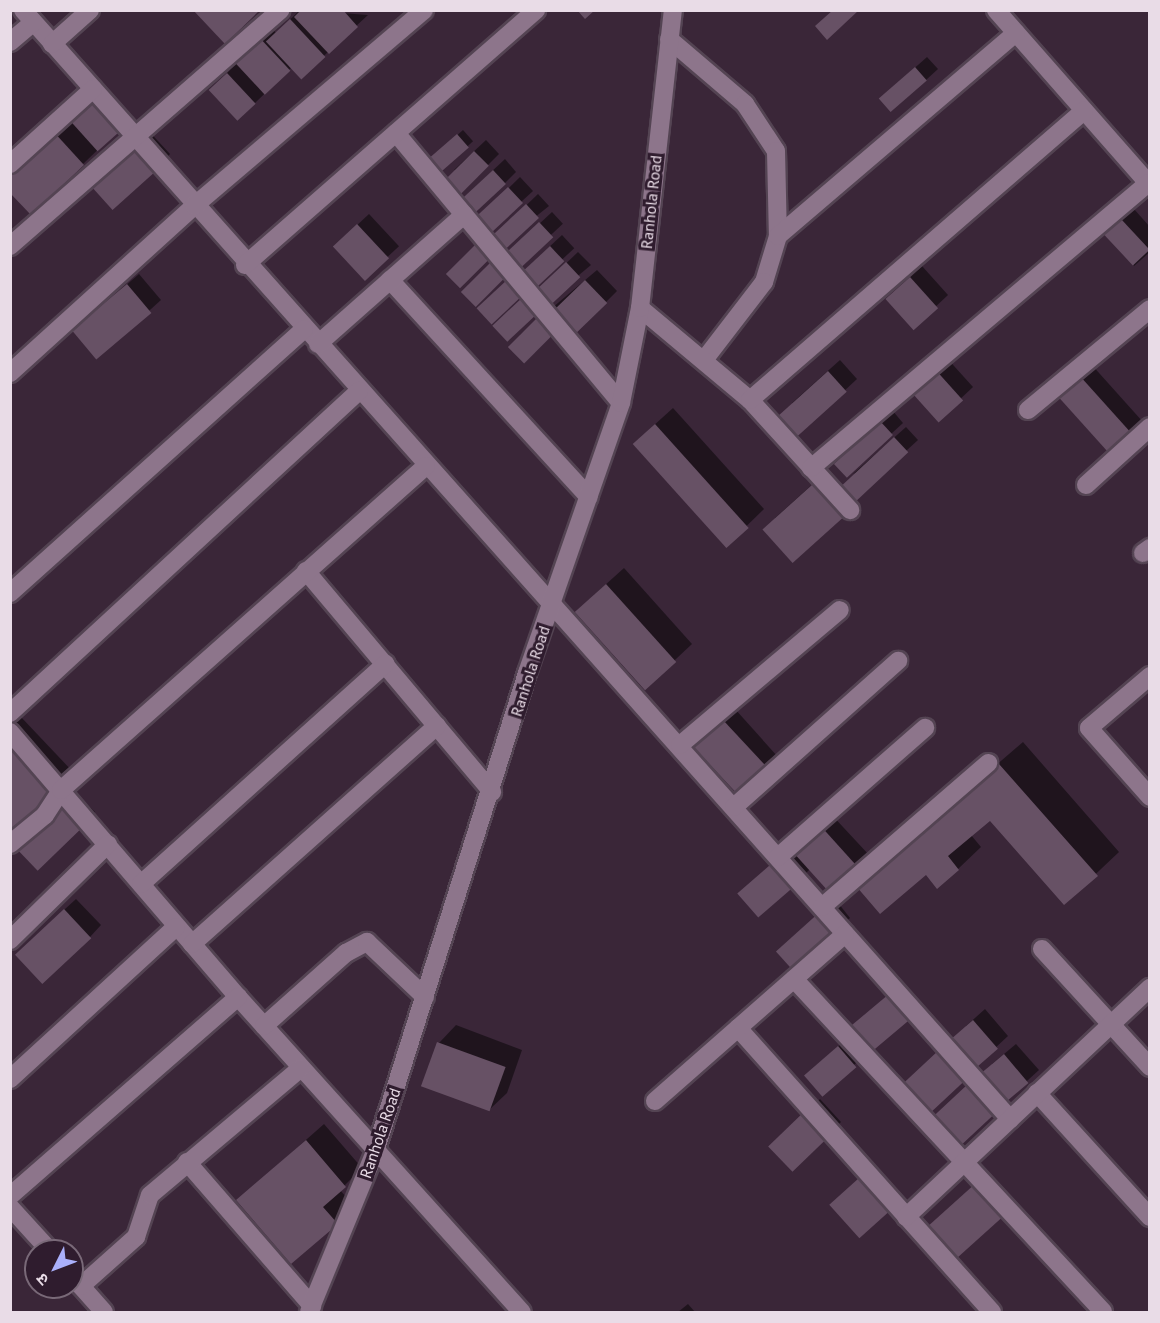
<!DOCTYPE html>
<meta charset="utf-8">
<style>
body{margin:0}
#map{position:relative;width:1160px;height:1323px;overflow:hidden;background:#3a2638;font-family:"PT Sans","Noto Sans Devanagari",sans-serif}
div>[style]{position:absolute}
.shadow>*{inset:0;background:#0007;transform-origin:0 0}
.building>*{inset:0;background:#675165;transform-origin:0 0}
.roads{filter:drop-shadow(2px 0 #544453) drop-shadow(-2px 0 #544453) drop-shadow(0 2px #544453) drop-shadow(0 -2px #544453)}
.minor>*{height:18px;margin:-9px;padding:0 9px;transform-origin:9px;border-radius:9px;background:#8d758b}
span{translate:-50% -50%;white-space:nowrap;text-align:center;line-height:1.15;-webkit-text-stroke:6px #2f1c2e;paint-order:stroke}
.street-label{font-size:16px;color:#e9dce7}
.frame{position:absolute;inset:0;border:12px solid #e9dce7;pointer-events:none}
.north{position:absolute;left:24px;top:1239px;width:60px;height:60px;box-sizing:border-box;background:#2f1c2e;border:2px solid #796978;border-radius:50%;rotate:228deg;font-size:16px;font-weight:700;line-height:24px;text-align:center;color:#e9dce7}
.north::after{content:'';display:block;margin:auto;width:21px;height:27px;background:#aab0fb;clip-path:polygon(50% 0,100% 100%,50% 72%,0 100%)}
</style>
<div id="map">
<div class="shadow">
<i style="clip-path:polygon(300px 10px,368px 15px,301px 77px,292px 67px,255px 103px,222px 79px,269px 25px,276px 33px)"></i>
<i style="clip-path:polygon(927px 57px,938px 69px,926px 80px,892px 88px)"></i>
<i style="clip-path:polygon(106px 87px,133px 116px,83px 164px,10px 171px)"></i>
<i style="clip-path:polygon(144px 126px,170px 154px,159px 166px)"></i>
<i style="left:463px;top:130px;width:15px;height:48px;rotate:48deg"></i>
<i style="clip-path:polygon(486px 140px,499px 154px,488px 165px,454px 170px)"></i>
<i style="clip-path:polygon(505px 159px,516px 172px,505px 183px,473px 189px)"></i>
<i style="clip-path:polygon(520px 177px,533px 191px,521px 202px,477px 219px)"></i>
<i style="clip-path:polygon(538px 194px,549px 206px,500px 245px,493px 237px)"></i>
<i style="clip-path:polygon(1134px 209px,1150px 227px,1150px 252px,1134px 266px,1117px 224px)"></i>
<i style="left:552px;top:212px;width:16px;height:61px;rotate:47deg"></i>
<i style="left:369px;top:214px;width:44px;height:47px;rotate:47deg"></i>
<i style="left:562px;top:235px;width:18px;height:54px;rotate:47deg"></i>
<i style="clip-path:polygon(578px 252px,591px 265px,549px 300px,538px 290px)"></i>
<i style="clip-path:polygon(922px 266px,948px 295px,913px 328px,899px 288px)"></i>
<i style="clip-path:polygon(597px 270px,617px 291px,606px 302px,565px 319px,554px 331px,520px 335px)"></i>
<i style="clip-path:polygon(139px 274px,161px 300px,98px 357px,86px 320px)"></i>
<i style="clip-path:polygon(945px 356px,973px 387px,938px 420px,922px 378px)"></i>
<i style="clip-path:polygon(840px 360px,857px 379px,798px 434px,792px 403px)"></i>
<i style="clip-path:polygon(1091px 364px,1143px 422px,1132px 433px,1059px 395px)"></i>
<i style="clip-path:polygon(673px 408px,764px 509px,726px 546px,652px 427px)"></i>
<i style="clip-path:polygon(892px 410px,903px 423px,891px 434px,846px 451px)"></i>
<i style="clip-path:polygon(906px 427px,918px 440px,906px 451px,853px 474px)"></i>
<i style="clip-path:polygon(825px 473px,853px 505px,842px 516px,775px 518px)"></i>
<i style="clip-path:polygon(624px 568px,692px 644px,645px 688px,594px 595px)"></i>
<i style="clip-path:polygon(735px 709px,778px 757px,767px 768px,706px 735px)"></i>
<i style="clip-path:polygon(21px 717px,75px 774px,10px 835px,10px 728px)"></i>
<i style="clip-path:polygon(1023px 742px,1119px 852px,1065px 903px,990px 819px,971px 835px,981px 847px,958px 869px,926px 873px,881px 864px)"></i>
<i style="clip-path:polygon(77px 794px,95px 812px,84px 824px,30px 838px)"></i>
<i style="clip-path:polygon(830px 813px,870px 856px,832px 892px,811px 868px,798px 881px,740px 894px)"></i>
<i style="clip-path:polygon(76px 899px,101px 925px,90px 937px,28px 943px)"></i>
<i style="clip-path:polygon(835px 899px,850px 918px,792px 969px)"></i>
<i style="clip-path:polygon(985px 1009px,1008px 1036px,964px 1077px,951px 1040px,976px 1062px,966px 1026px)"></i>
<i style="clip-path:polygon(456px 1025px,522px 1050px,507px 1093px,489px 1110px,423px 1085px,439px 1043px)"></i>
<i style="clip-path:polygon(850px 1036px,866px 1054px,822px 1094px,817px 1065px)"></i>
<i style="clip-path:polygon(1016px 1044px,1039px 1070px,1004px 1102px,992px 1064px)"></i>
<i style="clip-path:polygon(820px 1099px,841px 1122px,830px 1133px,782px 1135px)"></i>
<i style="clip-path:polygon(324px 1124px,362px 1168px,340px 1190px,354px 1206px,336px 1223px,238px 1200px)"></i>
<i style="clip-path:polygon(871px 1168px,899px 1199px,888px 1210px,844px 1193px)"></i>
<i style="clip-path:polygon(988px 1173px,1016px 1203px,1004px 1214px,929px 1230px)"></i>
<i style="clip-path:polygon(688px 1304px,695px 1312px,678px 1312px)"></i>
</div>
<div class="building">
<i style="clip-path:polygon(193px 10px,260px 10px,225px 44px)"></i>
<i style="clip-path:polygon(301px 10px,343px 10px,358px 27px,329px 54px,294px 17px)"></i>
<i style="clip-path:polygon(577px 10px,595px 10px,585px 19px)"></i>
<i style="clip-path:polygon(833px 10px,859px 10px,827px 40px,815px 26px)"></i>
<i style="left:290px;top:19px;width:52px;height:33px;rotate:47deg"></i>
<i style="left:257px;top:35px;width:49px;height:35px;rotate:47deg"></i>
<i style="left:915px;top:67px;width:18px;height:48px;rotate:49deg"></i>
<i style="left:227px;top:73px;width:42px;height:25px;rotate:47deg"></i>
<i style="left:94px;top:98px;width:42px;height:33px;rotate:48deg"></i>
<i style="clip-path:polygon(52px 130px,84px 165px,31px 215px,10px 193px,10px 169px)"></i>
<i style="left:457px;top:134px;width:18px;height:42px;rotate:49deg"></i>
<i style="left:132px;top:136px;width:42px;height:64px;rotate:48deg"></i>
<i style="left:474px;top:151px;width:21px;height:45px;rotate:45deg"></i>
<i style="left:493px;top:170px;width:19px;height:46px;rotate:47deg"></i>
<i style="left:508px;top:187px;width:22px;height:46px;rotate:47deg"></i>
<i style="left:526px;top:204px;width:19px;height:49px;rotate:47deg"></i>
<i style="left:1121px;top:219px;width:42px;height:23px;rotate:47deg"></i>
<i style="left:539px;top:222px;width:21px;height:46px;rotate:47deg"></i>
<i style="left:357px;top:224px;width:47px;height:33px;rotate:47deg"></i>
<i style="left:477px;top:243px;width:20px;height:44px;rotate:45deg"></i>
<i style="left:550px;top:246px;width:21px;height:39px;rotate:47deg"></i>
<i style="left:492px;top:261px;width:21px;height:44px;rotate:45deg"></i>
<i style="left:566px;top:262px;width:21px;height:41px;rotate:47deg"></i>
<i style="left:910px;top:277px;width:42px;height:33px;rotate:48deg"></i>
<i style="left:508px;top:279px;width:22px;height:43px;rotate:47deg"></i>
<i style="left:585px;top:280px;width:32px;height:42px;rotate:46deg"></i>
<i style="left:127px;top:284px;width:38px;height:72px;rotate:50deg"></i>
<i style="left:523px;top:297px;width:22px;height:42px;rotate:47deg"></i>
<i style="left:539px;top:316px;width:23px;height:44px;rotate:45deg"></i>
<i style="left:933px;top:367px;width:45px;height:33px;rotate:48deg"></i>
<i style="left:828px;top:371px;width:28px;height:66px;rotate:48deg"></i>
<i style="left:1079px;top:375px;width:81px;height:30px;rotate:48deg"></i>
<i style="left:880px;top:421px;width:19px;height:63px;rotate:47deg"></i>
<i style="left:655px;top:424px;width:140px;height:30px;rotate:48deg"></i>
<i style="left:894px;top:437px;width:21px;height:72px;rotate:47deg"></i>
<i style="left:813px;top:484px;width:45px;height:68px;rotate:48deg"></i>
<i style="left:606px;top:584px;width:105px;height:42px;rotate:48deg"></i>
<i style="left:723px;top:720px;width:67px;height:40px;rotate:47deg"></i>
<i style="clip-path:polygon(10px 741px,59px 792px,10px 837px)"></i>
<i style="clip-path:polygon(999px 764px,1098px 876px,1064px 905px,990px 821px,948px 856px,959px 870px,937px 889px,926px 875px,880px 914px,856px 886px)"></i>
<i style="left:65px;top:804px;width:29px;height:66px;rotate:46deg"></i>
<i style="left:818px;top:823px;width:62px;height:38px;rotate:48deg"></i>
<i style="left:778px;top:858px;width:32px;height:54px;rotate:49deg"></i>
<i style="left:64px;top:909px;width:40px;height:67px;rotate:47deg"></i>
<i style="left:822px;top:910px;width:27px;height:62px;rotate:48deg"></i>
<i style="left:889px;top:994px;width:33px;height:55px;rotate:50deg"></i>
<i style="left:973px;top:1020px;width:38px;height:27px;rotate:49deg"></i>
<i style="left:437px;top:1042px;width:73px;height:47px;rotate:20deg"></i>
<i style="left:838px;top:1046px;width:28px;height:45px;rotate:49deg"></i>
<i style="left:939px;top:1050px;width:40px;height:52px;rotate:47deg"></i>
<i style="left:1004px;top:1054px;width:38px;height:33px;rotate:50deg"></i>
<i style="left:968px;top:1084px;width:40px;height:52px;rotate:47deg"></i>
<i style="left:807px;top:1109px;width:35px;height:54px;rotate:46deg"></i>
<i style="clip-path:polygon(306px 1140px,346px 1187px,323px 1207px,338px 1224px,291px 1264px,236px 1200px)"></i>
<i style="left:859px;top:1178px;width:45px;height:40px;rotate:48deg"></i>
<i style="left:976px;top:1183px;width:43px;height:68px;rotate:48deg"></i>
</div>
<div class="roads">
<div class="minor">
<i style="left:23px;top:10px;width:1485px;rotate:48.33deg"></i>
<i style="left:996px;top:10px;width:233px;rotate:48.7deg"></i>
<i style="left:669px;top:39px;width:100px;rotate:40.5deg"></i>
<i style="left:745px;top:104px;width:56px;rotate:56.6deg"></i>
<i style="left:776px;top:151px;width:85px;rotate:88.7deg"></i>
<i style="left:778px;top:236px;width:48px;rotate:106.9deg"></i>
<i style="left:764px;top:282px;width:98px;rotate:127.6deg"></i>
<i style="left:10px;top:42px;width:30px;rotate:-40deg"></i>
<i style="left:52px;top:44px;width:51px;rotate:-41.8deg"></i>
<i style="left:396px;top:133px;width:351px;rotate:50.2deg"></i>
<i style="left:10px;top:164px;width:112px;rotate:-42.1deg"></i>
<i style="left:778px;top:236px;width:313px;rotate:-40.5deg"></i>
<i style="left:10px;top:246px;width:359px;rotate:-41.1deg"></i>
<i style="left:245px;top:265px;width:387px;rotate:-41.2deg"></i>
<i style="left:390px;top:280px;width:294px;rotate:47.5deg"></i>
<i style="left:640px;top:308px;width:143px;rotate:39.9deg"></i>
<i style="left:750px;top:400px;width:149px;rotate:47.7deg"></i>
<i style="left:318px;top:344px;width:195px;rotate:-41.5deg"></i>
<i style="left:10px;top:373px;width:248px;rotate:-42.2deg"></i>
<i style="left:194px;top:206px;width:302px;rotate:-40.4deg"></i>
<i style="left:750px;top:400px;width:442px;rotate:-40.9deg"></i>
<i style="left:1028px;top:410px;width:158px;rotate:-39.6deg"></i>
<i style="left:811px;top:468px;width:441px;rotate:-40.2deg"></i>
<i style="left:1086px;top:485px;width:86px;rotate:-42.2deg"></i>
<i style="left:1143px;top:553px;width:9px;rotate:-36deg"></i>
<i style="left:306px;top:571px;width:289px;rotate:49.9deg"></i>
<i style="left:10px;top:593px;width:395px;rotate:-41.9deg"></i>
<i style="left:1150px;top:676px;width:80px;rotate:139.6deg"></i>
<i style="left:1089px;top:728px;width:92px;rotate:48.5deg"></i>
<i style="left:10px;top:713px;width:475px;rotate:-42.7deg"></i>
<i style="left:10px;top:732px;width:350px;rotate:49.3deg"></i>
<i style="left:238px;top:997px;width:424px;rotate:48deg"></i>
<i style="left:680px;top:745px;width:209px;rotate:-40.2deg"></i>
<i style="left:734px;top:807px;width:220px;rotate:-41.7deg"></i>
<i style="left:10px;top:844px;width:45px;rotate:-39.6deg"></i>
<i style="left:45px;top:815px;width:30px;rotate:-57deg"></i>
<i style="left:61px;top:790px;width:488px;rotate:-41.6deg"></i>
<i style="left:778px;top:857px;width:196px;rotate:-41.3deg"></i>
<i style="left:141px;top:884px;width:329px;rotate:-42deg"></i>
<i style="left:822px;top:907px;width:220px;rotate:-40.9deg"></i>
<i style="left:10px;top:940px;width:137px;rotate:-44.4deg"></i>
<i style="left:192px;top:944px;width:328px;rotate:-41.7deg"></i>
<i style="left:1042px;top:949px;width:160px;rotate:47.5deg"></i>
<i style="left:794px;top:979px;width:454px;rotate:47.1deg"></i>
<i style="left:264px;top:1026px;width:110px;rotate:-41.7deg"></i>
<i style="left:346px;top:953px;width:24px;rotate:-28deg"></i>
<i style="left:367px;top:942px;width:80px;rotate:43.5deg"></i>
<i style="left:738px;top:1028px;width:381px;rotate:48.2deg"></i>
<i style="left:10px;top:1079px;width:225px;rotate:-42.5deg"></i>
<i style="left:1037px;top:1093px;width:168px;rotate:47.7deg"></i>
<i style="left:655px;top:1101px;width:253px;rotate:-41.3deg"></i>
<i style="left:187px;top:1162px;width:191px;rotate:49deg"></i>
<i style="left:10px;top:1196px;width:303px;rotate:-41.1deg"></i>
<i style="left:10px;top:1207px;width:59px;rotate:47.7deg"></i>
<i style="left:906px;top:1217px;width:335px;rotate:-43.2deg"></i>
<i style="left:72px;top:1276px;width:48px;rotate:48.4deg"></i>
<i style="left:81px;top:1286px;width:74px;rotate:-41.7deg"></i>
<i style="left:136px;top:1237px;width:44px;rotate:-71.6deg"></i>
<i style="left:150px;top:1195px;width:197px;rotate:-40.1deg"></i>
<i style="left:309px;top:1312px;width:173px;rotate:-67.6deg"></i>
<i style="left:375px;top:1152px;width:503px;rotate:-72.39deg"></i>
<i style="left:527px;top:673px;width:286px;rotate:-70.8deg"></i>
<i style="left:621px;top:403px;width:97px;rotate:-78.7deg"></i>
<i style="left:640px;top:308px;width:300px;rotate:-83.7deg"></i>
</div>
</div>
<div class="street-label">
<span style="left:651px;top:202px;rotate:-84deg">Ranhola Road</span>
<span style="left:530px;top:671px;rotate:-72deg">Ranhola Road</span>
<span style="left:380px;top:1133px;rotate:-71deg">Ranhola Road</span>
</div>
<div class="frame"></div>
<div class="north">उ</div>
</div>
